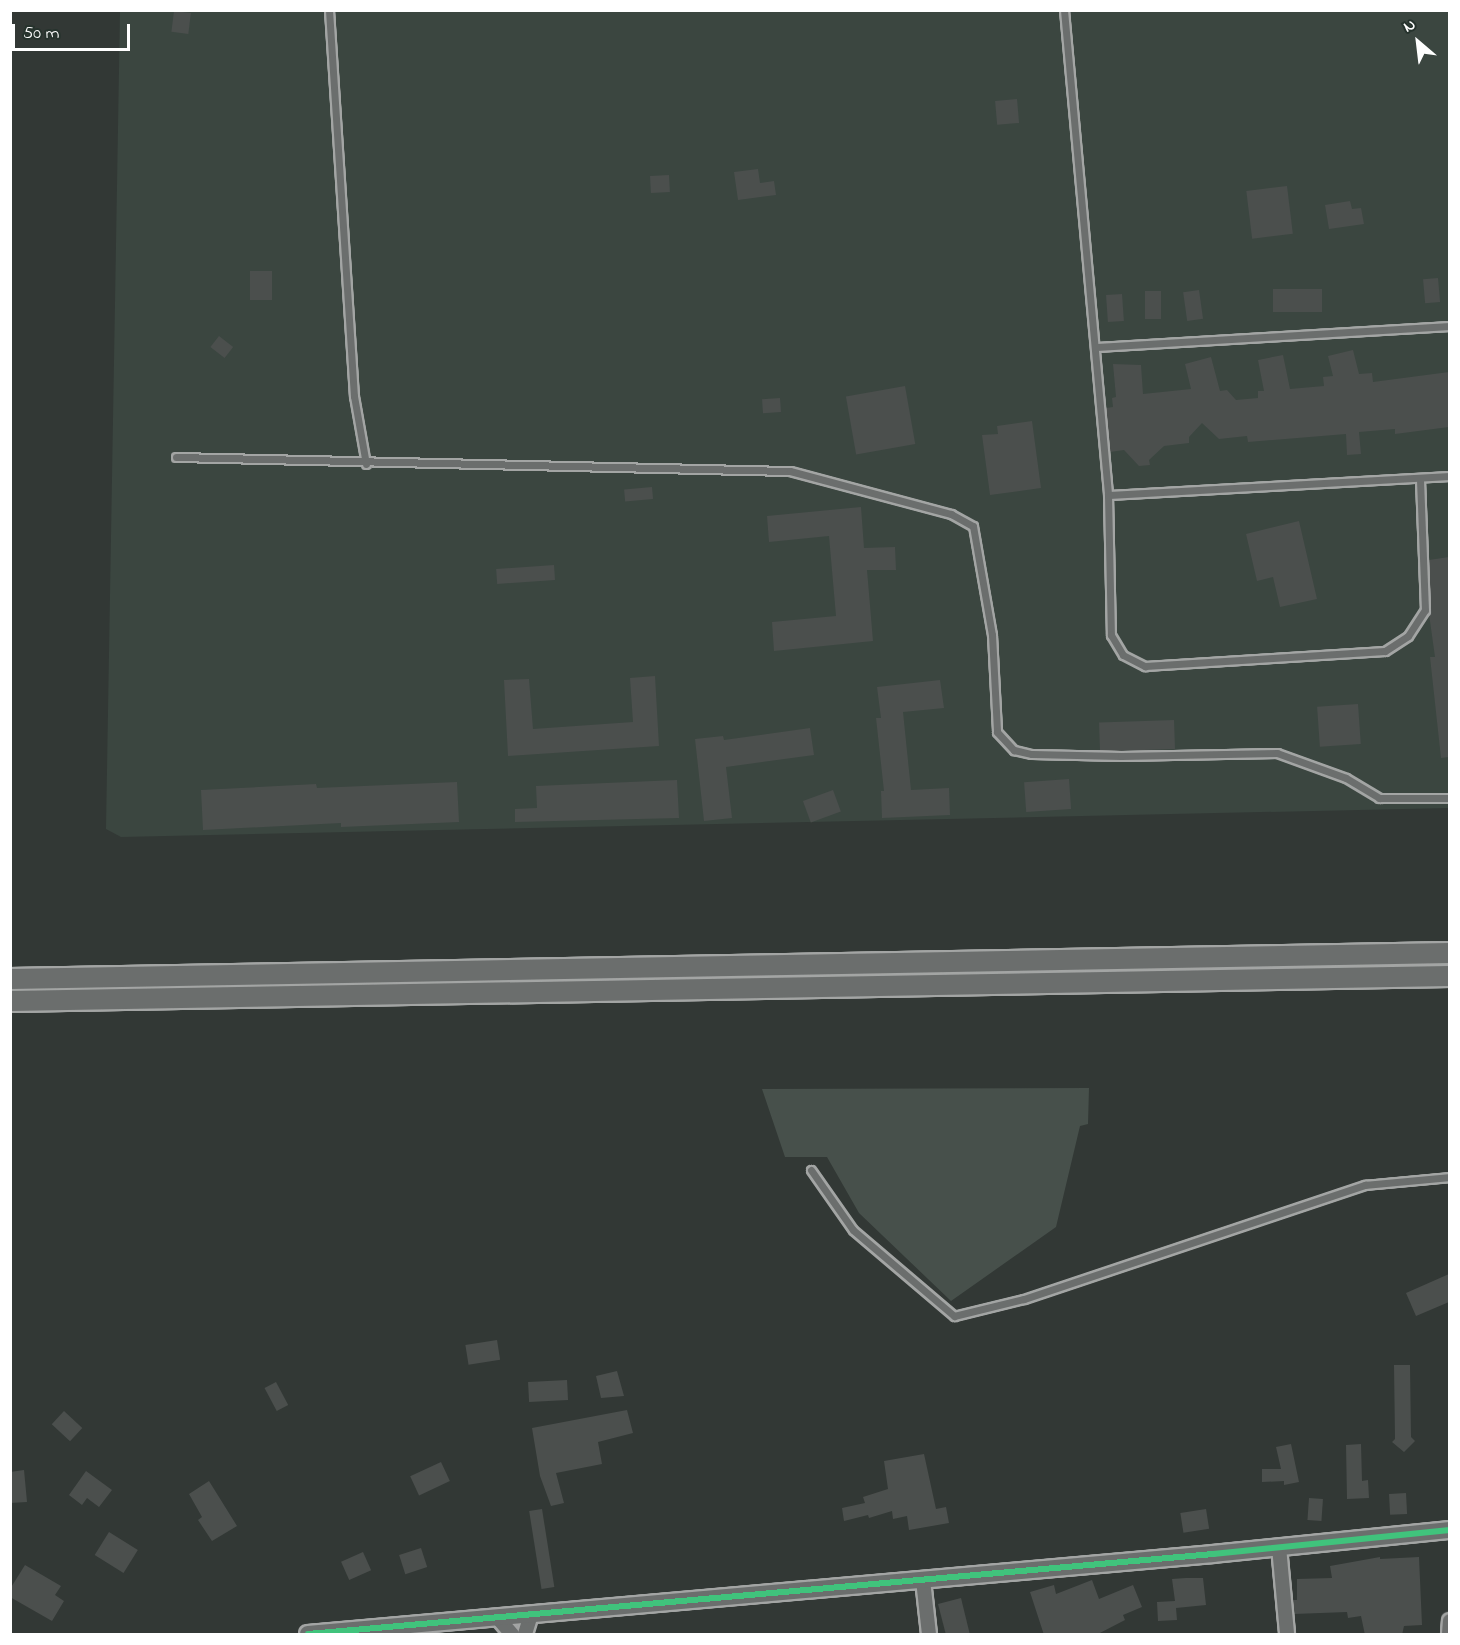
<!DOCTYPE html>
<style>
body{margin:0}
#map{position:relative;width:1460px;height:1645px;overflow:hidden;background:#323835;font-family:"Indie Flower",sans-serif}
div>[style]{position:absolute}
.built>*{inset:0;background:#3b4640}
.green>*{inset:0;background:#47504b}
.building>*{inset:0;background:#4b4f4d;transform-origin:0 0}
.roads{filter:drop-shadow(2px 0 #a3a5a4) drop-shadow(-2px 0 #a3a5a4) drop-shadow(0 2px #a3a5a4) drop-shadow(0 -2px #a3a5a4)}
.service>*{height:7px;margin:-3.5px;padding:0 3.5px;transform-origin:3.5px;border-radius:3.5px;background:#6b6e6d}
.minor>*{height:14px;margin:-7px;padding:0 7px;transform-origin:7px;border-radius:7px;background:#6b6e6d}
.tertiary>*{height:16px;margin:-8px;padding:0 8px;transform-origin:8px;border-radius:8px;background:#6b6e6d}
.secondary>*{height:20px;margin:-10px;padding:0 10px;transform-origin:10px;border-radius:10px;background:#6b6e6d}
.cycleway>*{height:6px;margin:-3px;padding:0 3px;transform-origin:3px;border-radius:3px;background:#40c37c}
span{translate:-50% -50%;white-space:nowrap;text-align:center;line-height:1.15;-webkit-text-stroke:4.5px #26332d;paint-order:stroke}
.frame{position:absolute;inset:0;border:12px solid #fff;pointer-events:none}
.north{position:absolute;left:1388px;top:12px;width:60px;height:60px;-webkit-text-stroke:4px #26332d;paint-order:stroke;rotate:332deg;font-size:16px;font-weight:700;line-height:24px;text-align:center;color:#fff}
.north::after{content:'';display:block;margin:auto;width:21px;height:27px;background:#fff;clip-path:polygon(50% 0,100% 100%,50% 72%,0 100%)}
.scale{position:absolute;left:12px;top:24px;width:118px;height:27px;box-sizing:border-box;border:3px solid #fff;border-top:0;padding-left:8px;font-size:18px;line-height:21px;white-space:nowrap;color:#fff;-webkit-text-stroke:4px #26332d;paint-order:stroke}
</style>
<div id="map">
<div class="built">
<i style="clip-path:polygon(120px 11px,1449px 11px,1449px 808px,121px 837px,106px 829px)"></i>
</div>
<div class="green">
<i style="clip-path:polygon(1089px 1088px,1088px 1124px,1080px 1126px,1056px 1227px,951px 1301px,859px 1213px,827px 1157px,785px 1157px,762px 1089px)"></i>
</div>
<div class="building">
<i style="left:174px;top:11px;width:17px;height:21px;rotate:7deg"></i>
<i style="left:1017px;top:99px;width:24px;height:22px;rotate:85deg"></i>
<i style="clip-path:polygon(758px 169px,760px 183px,774px 181px,776px 195px,738px 200px,734px 172px)"></i>
<i style="left:669px;top:175px;width:17px;height:19px;rotate:87deg"></i>
<i style="left:1287px;top:186px;width:48px;height:41px;rotate:83deg"></i>
<i style="clip-path:polygon(1350px 201px,1352px 209px,1361px 208px,1364px 224px,1329px 229px,1325px 205px)"></i>
<i style="left:250px;top:271px;width:22px;height:29px"></i>
<i style="left:1438px;top:278px;width:24px;height:15px;rotate:85deg"></i>
<i style="left:1322px;top:289px;width:23px;height:49px;rotate:90deg"></i>
<i style="left:1199px;top:290px;width:29px;height:16px;rotate:82deg"></i>
<i style="left:1145px;top:291px;width:16px;height:28px"></i>
<i style="left:1122px;top:294px;width:27px;height:16px;rotate:86deg"></i>
<i style="left:219px;top:336px;width:18px;height:14px;rotate:38deg"></i>
<i style="clip-path:polygon(1353px 350px,1359px 374px,1372px 373px,1373px 382px,1449px 372px,1449px 427px,1395px 434px,1395px 429px,1359px 432px,1361px 454px,1347px 455px,1346px 434px,1248px 442px,1247px 436px,1219px 439px,1202px 423px,1189px 437px,1189px 443px,1164px 446px,1149px 460px,1150px 465px,1139px 466px,1124px 450px,1110px 452px,1106px 408px,1113px 407px,1112px 398px,1116px 397px,1113px 364px,1141px 365px,1143px 394px,1191px 389px,1185px 364px,1211px 357px,1220px 391px,1227px 390px,1236px 400px,1258px 398px,1258px 391px,1264px 391px,1258px 360px,1283px 355px,1290px 389px,1324px 386px,1323px 377px,1333px 376px,1328px 356px)"></i>
<i style="left:905px;top:386px;width:59px;height:60px;rotate:80deg"></i>
<i style="left:780px;top:398px;width:14px;height:18px;rotate:86deg"></i>
<i style="clip-path:polygon(1032px 421px,1041px 488px,990px 495px,982px 435px,998px 434px,997px 426px)"></i>
<i style="left:652px;top:487px;width:12px;height:28px;rotate:85deg"></i>
<i style="clip-path:polygon(861px 507px,864px 548px,895px 547px,896px 570px,867px 570px,873px 641px,774px 651px,772px 622px,836px 616px,829px 536px,769px 542px,767px 516px)"></i>
<i style="clip-path:polygon(1299px 521px,1317px 599px,1280px 607px,1273px 577px,1257px 581px,1246px 534px)"></i>
<i style="clip-path:polygon(1449px 557px,1449px 757px,1441px 758px,1430px 657px,1435px 657px,1429px 614px,1429px 560px)"></i>
<i style="left:554px;top:565px;width:15px;height:58px;rotate:86deg"></i>
<i style="clip-path:polygon(655px 676px,659px 746px,508px 756px,504px 680px,529px 679px,533px 729px,633px 722px,630px 678px)"></i>
<i style="clip-path:polygon(940px 680px,944px 708px,903px 712px,911px 790px,949px 788px,950px 815px,882px 818px,881px 791px,884px 791px,876px 718px,881px 718px,877px 687px)"></i>
<i style="left:1358px;top:704px;width:40px;height:41px;rotate:86deg"></i>
<i style="left:1174px;top:720px;width:29px;height:75px;rotate:88deg"></i>
<i style="clip-path:polygon(810px 728px,814px 755px,726px 767px,732px 818px,704px 821px,695px 739px,723px 736px,724px 740px)"></i>
<i style="left:1069px;top:779px;width:30px;height:45px;rotate:86deg"></i>
<i style="clip-path:polygon(677px 780px,679px 818px,515px 822px,515px 809px,537px 808px,536px 786px)"></i>
<i style="clip-path:polygon(457px 782px,459px 822px,341px 827px,341px 823px,203px 830px,201px 790px,316px 784px,317px 788px)"></i>
<i style="left:833px;top:790px;width:23px;height:32px;rotate:70deg"></i>
<i style="clip-path:polygon(1449px 1274px,1449px 1302px,1416px 1316px,1406px 1293px)"></i>
<i style="left:497px;top:1340px;width:20px;height:32px;rotate:81deg"></i>
<i style="clip-path:polygon(1394px 1365px,1410px 1365px,1411px 1437px,1415px 1441px,1404px 1452px,1392px 1442px,1395px 1439px)"></i>
<i style="clip-path:polygon(617px 1371px,624px 1396px,601px 1398px,596px 1376px)"></i>
<i style="left:567px;top:1380px;width:20px;height:39px;rotate:87deg"></i>
<i style="left:276px;top:1382px;width:26px;height:13px;rotate:62deg"></i>
<i style="clip-path:polygon(627px 1410px,633px 1433px,598px 1442px,602px 1464px,556px 1473px,564px 1503px,551px 1506px,540px 1476px,532px 1428px)"></i>
<i style="left:64px;top:1411px;width:25px;height:18px;rotate:43deg"></i>
<i style="clip-path:polygon(1291px 1444px,1299px 1482px,1284px 1485px,1284px 1481px,1262px 1482px,1262px 1469px,1281px 1469px,1276px 1447px)"></i>
<i style="clip-path:polygon(1361px 1444px,1362px 1481px,1368px 1480px,1369px 1498px,1347px 1499px,1346px 1445px)"></i>
<i style="clip-path:polygon(924px 1454px,936px 1509px,946px 1507px,949px 1523px,909px 1530px,907px 1516px,893px 1519px,892px 1511px,869px 1518px,868px 1515px,844px 1521px,842px 1508px,865px 1503px,863px 1497px,888px 1489px,884px 1461px)"></i>
<i style="left:441px;top:1462px;width:21px;height:34px;rotate:65deg"></i>
<i style="clip-path:polygon(24px 1470px,27px 1502px,10px 1503px,10px 1472px)"></i>
<i style="clip-path:polygon(86px 1471px,112px 1490px,99px 1507px,87px 1498px,82px 1505px,69px 1495px)"></i>
<i style="clip-path:polygon(209px 1481px,237px 1526px,212px 1541px,198px 1520px,202px 1517px,189px 1494px)"></i>
<i style="left:1406px;top:1493px;width:21px;height:17px;rotate:87deg"></i>
<i style="left:1309px;top:1498px;width:14px;height:22px;rotate:4deg"></i>
<i style="left:542px;top:1509px;width:79px;height:13px;rotate:81deg"></i>
<i style="left:1206px;top:1509px;width:20px;height:26px;rotate:81deg"></i>
<i style="left:109px;top:1532px;width:34px;height:27px;rotate:32deg"></i>
<i style="left:421px;top:1548px;width:20px;height:23px;rotate:72deg"></i>
<i style="left:363px;top:1552px;width:20px;height:24px;rotate:66deg"></i>
<i style="clip-path:polygon(1380px 1557px,1380px 1559px,1419px 1557px,1422px 1625px,1404px 1626px,1402px 1635px,1365px 1635px,1361px 1616px,1348px 1618px,1347px 1612px,1294px 1614px,1293px 1600px,1297px 1600px,1297px 1579px,1332px 1578px,1330px 1566px)"></i>
<i style="clip-path:polygon(25px 1565px,61px 1586px,55px 1595px,64px 1601px,52px 1621px,10px 1597px,10px 1589px)"></i>
<i style="clip-path:polygon(1186px 1578px,1203px 1578px,1206px 1605px,1176px 1608px,1177px 1620px,1158px 1621px,1157px 1602px,1175px 1601px,1172px 1579px)"></i>
<i style="clip-path:polygon(1092px 1580px,1099px 1599px,1133px 1585px,1142px 1607px,1123px 1615px,1125px 1620px,1096px 1635px,1044px 1635px,1030px 1592px,1054px 1585px,1056px 1594px)"></i>
<i style="clip-path:polygon(961px 1598px,970px 1635px,946px 1635px,938px 1604px)"></i>
</div>
<div class="roads">
<div class="service">
<i style="left:329px;top:10px;width:387px;rotate:86.3deg"></i>
<i style="left:354px;top:396px;width:69px;rotate:80deg"></i>
<i style="left:1064px;top:10px;width:487px;rotate:84.8deg"></i>
<i style="left:1108px;top:495px;width:140px;rotate:88.8deg"></i>
<i style="left:1111px;top:635px;width:23px;rotate:59deg"></i>
<i style="left:1123px;top:655px;width:25px;rotate:27deg"></i>
<i style="left:1145px;top:666px;width:240px;rotate:-3.6deg"></i>
<i style="left:1385px;top:651px;width:27px;rotate:-33deg"></i>
<i style="left:1408px;top:636px;width:31px;rotate:-57deg"></i>
<i style="left:1425px;top:610px;width:132px;rotate:-92.2deg"></i>
<i style="left:1096px;top:347px;width:355px;rotate:-3.4deg"></i>
<i style="left:176px;top:457px;width:614px;rotate:1.31deg"></i>
<i style="left:790px;top:471px;width:167px;rotate:15deg"></i>
<i style="left:951px;top:514px;width:25px;rotate:29deg"></i>
<i style="left:973px;top:526px;width:111px;rotate:80.1deg"></i>
<i style="left:992px;top:635px;width:97px;rotate:87deg"></i>
<i style="left:997px;top:732px;width:25px;rotate:47deg"></i>
<i style="left:1014px;top:750px;width:18px;rotate:13deg"></i>
<i style="left:1032px;top:754px;width:89px;rotate:1.3deg"></i>
<i style="left:1121px;top:756px;width:156px;rotate:-1.1deg"></i>
<i style="left:1277px;top:753px;width:73px;rotate:19.9deg"></i>
<i style="left:1346px;top:778px;width:39px;rotate:31deg"></i>
<i style="left:1379px;top:798px;width:71px"></i>
<i style="left:1108px;top:495px;width:343px;rotate:-3.2deg"></i>
<i style="left:811px;top:1170px;width:73px;rotate:55deg"></i>
<i style="left:853px;top:1230px;width:133px;rotate:40.4deg"></i>
<i style="left:954px;top:1316px;width:72px;rotate:-13.7deg"></i>
<i style="left:1024px;top:1299px;width:360px;rotate:-18.5deg"></i>
<i style="left:1365px;top:1185px;width:85px;rotate:-5.4deg"></i>
</div>
<div class="minor">
<i style="left:1279px;top:1547px;width:87px;rotate:84.7deg"></i>
<i style="left:923px;top:1580px;width:54px;rotate:83.7deg"></i>
<i style="left:497px;top:1617px;width:23px;rotate:49deg"></i>
<i style="left:525px;top:1634px;width:21px;rotate:-73deg"></i>
<i style="left:1449px;top:1634px;width:13px;rotate:-86deg"></i>
</div>
<div class="tertiary">
<i style="left:308px;top:1634px;width:909px;rotate:-5.05deg"></i>
<i style="left:1213px;top:1554px;width:238px;rotate:-5.8deg"></i>
</div>
<div class="secondary">
<i style="left:10px;top:979px;width:1440px;rotate:-1.03deg"></i>
<i style="left:10px;top:1001px;width:1440px;rotate:-0.99deg"></i>
</div>
</div>
<div class="cycleway">
<i style="left:308px;top:1634px;width:909px;rotate:-5.05deg"></i>
<i style="left:1213px;top:1554px;width:238px;rotate:-5.8deg"></i>
</div>
<div class="frame"></div>
<div class="north">N</div>
<div class="scale">50 m</div>
</div>
